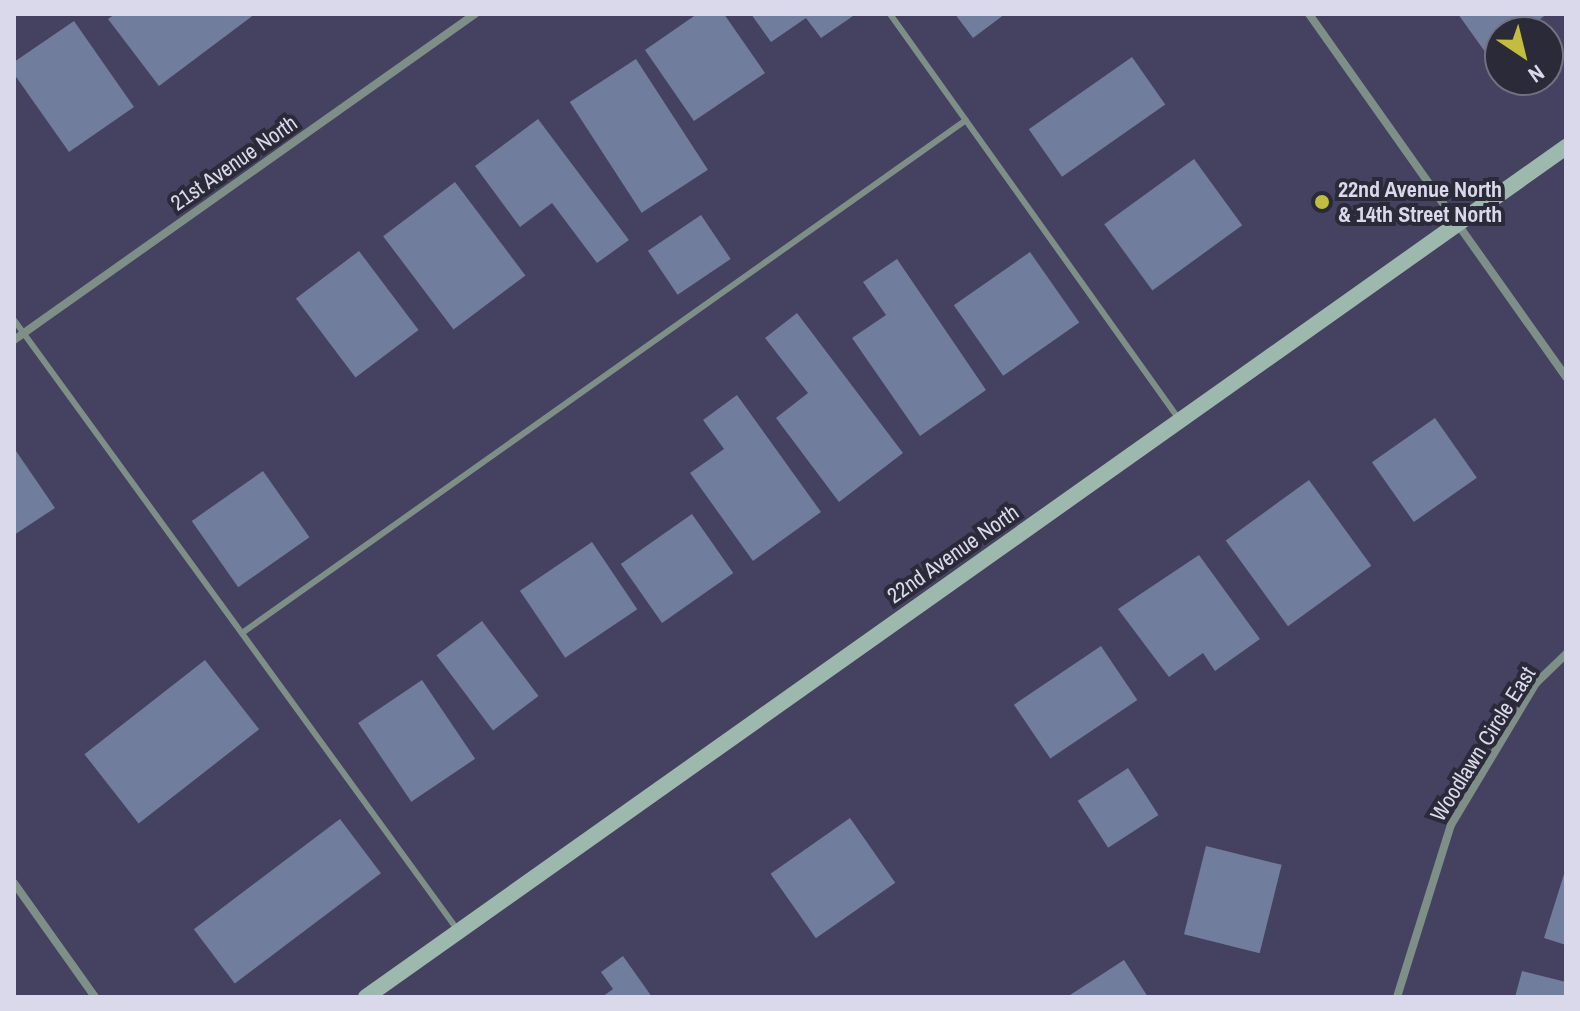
<!DOCTYPE html>
<style>
body{margin:0}
#map{position:relative;width:1580px;height:1011px;overflow:hidden;background:#444260;font-family:"Archivo Narrow",sans-serif}
div>[style]{position:absolute}
.building>*{inset:0;background:#707d9d;transform-origin:0 0}
.lane>*{height:6px;margin:-3px;padding:0 3px;transform-origin:3px;border-radius:3px;background:#7e8f88}
.street>*{height:8px;margin:-4px;padding:0 4px;transform-origin:4px;border-radius:4px;background:#7e8f88}
.secondary>*{height:16px;margin:-8px;padding:0 8px;transform-origin:8px;border-radius:8px;background:#9db8ac}
.dots>*{width:22px;height:22px;translate:-50% -50%;box-sizing:border-box;border:4px solid #2b2a38;border-radius:50%}
span{translate:-50% -50%;white-space:nowrap;text-align:center;line-height:1.15;-webkit-text-stroke:8px #2b2a38;paint-order:stroke}
.street-label{font-size:22px;color:#d9d9eb}
.poi-label{font-size:22px;color:#d9d9eb;font-weight:700}
.left{translate:0 -50%;text-align:left}
.frame{position:absolute;inset:0;border:16px solid #d9d9eb;pointer-events:none}
.north{position:absolute;left:1484px;top:16px;width:80px;height:80px;box-sizing:border-box;background:#2b2a38;border:2px solid #717080;border-radius:50%;rotate:145deg;font-size:22px;font-weight:700;line-height:32px;text-align:center;color:#d9d9eb}
.north::after{content:'';display:block;margin:auto;width:28px;height:36px;background:#c2bd3f;clip-path:polygon(50% 0,100% 100%,50% 72%,0 100%)}
</style>
<div id="map">
<div class="building">
<i style="clip-path:polygon(115px 14px,255px 14px,159px 86px,108px 19px)"></i>
<i style="clip-path:polygon(697px 14px,724px 14px,765px 73px,694px 121px,645px 50px)"></i>
<i style="clip-path:polygon(751px 14px,851px 14px,853px 16px,821px 38px,806px 18px,771px 42px)"></i>
<i style="clip-path:polygon(955px 14px,1005px 14px,973px 38px)"></i>
<i style="clip-path:polygon(1458px 14px,1547px 14px,1522px 32px,1500px 32px,1500px 48px,1488px 56px)"></i>
<i style="clip-path:polygon(74px 21px,134px 107px,69px 152px,14px 74px,14px 62px)"></i>
<i style="left:1132px;top:57px;width:58px;height:126px;rotate:55deg"></i>
<i style="left:636px;top:59px;width:132px;height:79px;rotate:57deg"></i>
<i style="clip-path:polygon(538px 119px,629px 240px,597px 263px,552px 203px,520px 227px,475px 166px)"></i>
<i style="left:1194px;top:159px;width:82px;height:111px;rotate:54deg"></i>
<i style="left:455px;top:182px;width:117px;height:90px;rotate:53deg"></i>
<i style="left:701px;top:215px;width:53px;height:64px;rotate:56deg"></i>
<i style="left:359px;top:251px;width:99px;height:79px;rotate:53deg"></i>
<i style="left:1030px;top:252px;width:86px;height:93px;rotate:55deg"></i>
<i style="clip-path:polygon(897px 259px,986px 390px,920px 436px,852px 338px,886px 315px,863px 282px)"></i>
<i style="clip-path:polygon(797px 313px,903px 453px,839px 502px,776px 418px,808px 393px,765px 338px)"></i>
<i style="clip-path:polygon(737px 395px,821px 512px,753px 561px,690px 473px,724px 449px,703px 420px)"></i>
<i style="left:1435px;top:418px;width:73px;height:77px;rotate:55deg"></i>
<i style="clip-path:polygon(14px 448px,55px 508px,14px 535px)"></i>
<i style="left:263px;top:471px;width:81px;height:87px;rotate:55deg"></i>
<i style="left:1309px;top:480px;width:106px;height:103px;rotate:54deg"></i>
<i style="left:692px;top:514px;width:72px;height:87px;rotate:55deg"></i>
<i style="left:592px;top:542px;width:81px;height:87px;rotate:56deg"></i>
<i style="clip-path:polygon(1199px 555px,1260px 639px,1215px 671px,1203px 653px,1169px 677px,1118px 609px)"></i>
<i style="left:482px;top:621px;width:94px;height:57px;rotate:53deg"></i>
<i style="left:1101px;top:646px;width:65px;height:105px;rotate:56deg"></i>
<i style="left:205px;top:660px;width:88px;height:153px;rotate:52deg"></i>
<i style="left:422px;top:680px;width:95px;height:77px;rotate:56deg"></i>
<i style="left:1128px;top:768px;width:56px;height:60px;rotate:57deg"></i>
<i style="left:850px;top:818px;width:79px;height:97px;rotate:55deg"></i>
<i style="left:340px;top:819px;width:68px;height:183px;rotate:53deg"></i>
<i style="left:1206px;top:846px;width:78px;height:91px;rotate:14deg"></i>
<i style="clip-path:polygon(1565px 871px,1566px 871px,1566px 945px,1544px 938px)"></i>
<i style="clip-path:polygon(623px 956px,652px 997px,602px 997px,613px 989px,601px 972px)"></i>
<i style="clip-path:polygon(1124px 960px,1148px 997px,1067px 997px)"></i>
<i style="clip-path:polygon(1522px 971px,1566px 982px,1566px 997px,1515px 997px)"></i>
</div>
<div class="lane">
<i style="left:890px;top:14px;width:499px;rotate:54.5deg"></i>
<i style="left:14px;top:320px;width:753px;rotate:53.97deg"></i>
<i style="left:242px;top:633px;width:887px;rotate:-35.32deg"></i>
</div>
<div class="street">
<i style="left:1309px;top:14px;width:445px;rotate:54.7deg"></i>
<i style="left:14px;top:340px;width:565px;rotate:-35.27deg"></i>
<i style="left:14px;top:883px;width:140px;rotate:54.6deg"></i>
<i style="left:1397px;top:997px;width:180px;rotate:-72.6deg"></i>
<i style="left:1451px;top:825px;width:165px;rotate:-59.1deg"></i>
<i style="left:1536px;top:683px;width:42px;rotate:-44deg"></i>
</div>
<div class="secondary">
<i style="left:366px;top:997px;width:1471px;rotate:-35.31deg"></i>
</div>
<div class="dots">
<i style="left:1322px;top:202px;background:#c2bd3f"></i>
</div>
<div class="street-label">
<span style="left:234px;top:163px;rotate:-35deg">21st Avenue North</span>
<span style="left:953px;top:554px;rotate:-35deg">22nd Avenue North</span>
<span style="left:1483px;top:744px;rotate:-58deg">Woodlawn Circle East</span>
</div>
<div class="poi-label">
<span class="left" style="left:1338px;top:202px">22nd Avenue North<br>&amp; 14th Street North</span>
</div>
<div class="frame"></div>
<div class="north">N</div>
</div>
